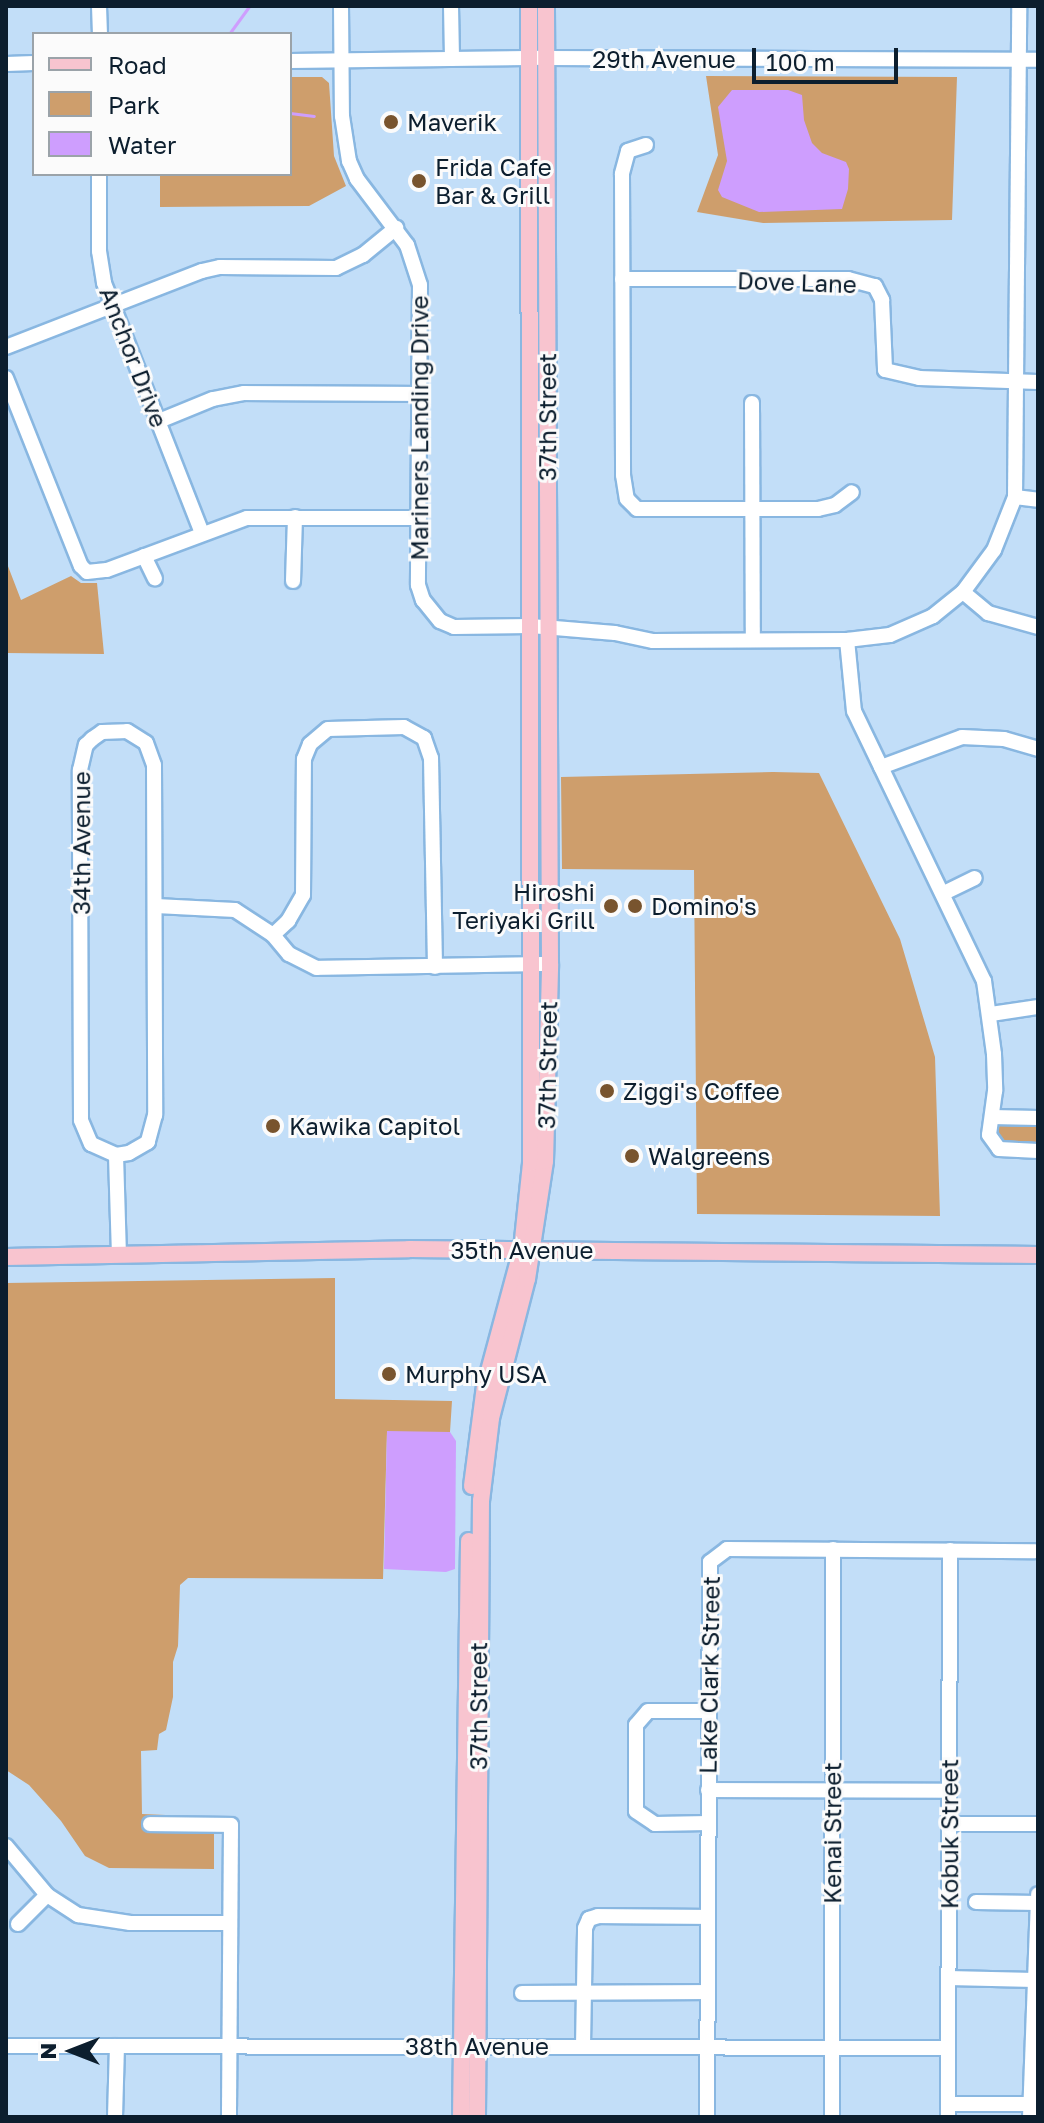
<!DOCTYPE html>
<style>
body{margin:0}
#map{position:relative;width:1044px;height:2123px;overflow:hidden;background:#c2def8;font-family:"Golos Text",sans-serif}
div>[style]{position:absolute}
.green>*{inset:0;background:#ce9e6c}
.water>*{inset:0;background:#ce9efe}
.stream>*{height:3px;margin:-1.5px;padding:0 1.5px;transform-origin:1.5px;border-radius:1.5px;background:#ce9efe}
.roads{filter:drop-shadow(2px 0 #89b7e1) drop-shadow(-2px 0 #89b7e1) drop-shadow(0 2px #89b7e1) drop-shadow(0 -2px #89b7e1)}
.minor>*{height:14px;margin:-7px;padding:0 7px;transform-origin:7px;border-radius:7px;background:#fff}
.major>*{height:16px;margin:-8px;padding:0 8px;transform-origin:8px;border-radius:8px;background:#f8c4cf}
.dots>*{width:22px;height:22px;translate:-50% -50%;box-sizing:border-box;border:4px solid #fbfbfb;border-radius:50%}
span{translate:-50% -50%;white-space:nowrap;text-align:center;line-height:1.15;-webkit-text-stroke:6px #fbfbfb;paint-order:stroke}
.street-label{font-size:24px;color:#0c1e2e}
.poi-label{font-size:24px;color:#0c1e2e}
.left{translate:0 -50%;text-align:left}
.right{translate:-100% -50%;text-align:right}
.frame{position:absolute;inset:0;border:8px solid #0c1e2e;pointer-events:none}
.legend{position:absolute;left:32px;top:32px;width:260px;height:144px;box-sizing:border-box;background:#fbfbfb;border:2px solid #9ba3a9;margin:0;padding:10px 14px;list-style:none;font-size:24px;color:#0c1e2e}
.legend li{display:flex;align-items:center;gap:16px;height:40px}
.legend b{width:40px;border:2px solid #9ba3a9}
.north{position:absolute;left:32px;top:2011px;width:80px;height:80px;-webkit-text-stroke:6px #fbfbfb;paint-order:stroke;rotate:270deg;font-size:22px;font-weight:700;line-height:32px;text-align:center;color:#0c1e2e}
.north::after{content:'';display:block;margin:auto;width:28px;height:36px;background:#0c1e2e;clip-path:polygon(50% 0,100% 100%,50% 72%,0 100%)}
.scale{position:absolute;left:752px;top:48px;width:146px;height:36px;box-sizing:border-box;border:4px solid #0c1e2e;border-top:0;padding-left:10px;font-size:24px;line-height:28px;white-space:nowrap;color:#0c1e2e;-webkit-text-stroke:6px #fbfbfb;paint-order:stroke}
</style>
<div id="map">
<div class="green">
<i style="clip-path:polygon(706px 76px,957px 77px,952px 220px,763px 223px,697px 212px,718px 155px)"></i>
<i style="clip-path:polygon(290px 77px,322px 77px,329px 83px,334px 156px,346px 186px,309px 206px,160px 207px,160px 174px,290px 174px)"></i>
<i style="clip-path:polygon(6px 561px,21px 600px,71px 576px,81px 583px,97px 583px,104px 654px,6px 653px)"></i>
<i style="clip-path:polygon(773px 772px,819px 773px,900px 939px,935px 1057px,940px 1216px,697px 1214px,694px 870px,562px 869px,561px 777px)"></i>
<i style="clip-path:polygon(1003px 1123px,1038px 1123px,1038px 1145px,1003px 1144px,997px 1140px,995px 1130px)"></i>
<i style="clip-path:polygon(335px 1278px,335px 1399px,452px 1401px,450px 1432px,387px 1432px,383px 1579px,188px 1578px,180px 1585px,178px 1646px,173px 1662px,173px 1697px,166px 1730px,159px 1734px,157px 1750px,141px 1751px,142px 1814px,214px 1817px,214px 1869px,109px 1868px,85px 1856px,61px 1821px,29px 1785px,6px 1770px,6px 1283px)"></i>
</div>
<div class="water">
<i style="clip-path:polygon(732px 90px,788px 90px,802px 95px,804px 120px,812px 143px,822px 153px,846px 162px,849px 169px,848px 189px,842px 209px,759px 212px,722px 197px,718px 190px,727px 161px,718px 107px)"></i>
<i style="clip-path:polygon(387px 1431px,450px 1432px,456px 1441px,455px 1569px,446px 1572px,384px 1569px)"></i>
</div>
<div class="stream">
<i style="left:229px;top:34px;width:34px;rotate:-54deg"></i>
<i style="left:290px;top:113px;width:24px;rotate:7deg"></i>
</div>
<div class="roads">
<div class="minor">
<i style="left:99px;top:6px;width:28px;rotate:88deg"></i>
<i style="left:341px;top:6px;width:110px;rotate:89.5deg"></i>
<i style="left:342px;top:116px;width:46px;rotate:81.2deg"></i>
<i style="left:349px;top:161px;width:20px;rotate:66deg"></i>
<i style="left:357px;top:179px;width:83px;rotate:52.9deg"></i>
<i style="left:407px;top:245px;width:42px;rotate:72deg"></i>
<i style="left:420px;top:285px;width:300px;rotate:90.4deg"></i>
<i style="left:418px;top:585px;width:16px;rotate:72deg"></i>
<i style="left:423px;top:600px;width:27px;rotate:51deg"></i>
<i style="left:440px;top:621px;width:15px;rotate:23deg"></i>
<i style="left:454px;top:627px;width:77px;rotate:-0.7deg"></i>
<i style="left:531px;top:626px;width:84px;rotate:4.8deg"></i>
<i style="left:615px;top:633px;width:39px;rotate:12deg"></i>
<i style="left:653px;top:641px;width:194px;rotate:-0.3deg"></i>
<i style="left:847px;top:640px;width:43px;rotate:-6.6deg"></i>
<i style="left:890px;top:635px;width:47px;rotate:-23.8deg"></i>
<i style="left:933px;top:616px;width:38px;rotate:-39deg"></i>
<i style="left:963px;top:592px;width:52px;rotate:-53.6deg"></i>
<i style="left:994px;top:550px;width:57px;rotate:-68.4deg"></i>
<i style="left:1015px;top:497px;width:491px;rotate:-89.5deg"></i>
<i style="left:451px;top:6px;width:53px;rotate:88.9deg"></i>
<i style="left:290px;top:61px;width:256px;rotate:-0.7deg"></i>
<i style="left:546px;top:58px;width:492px;rotate:0.2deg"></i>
<i style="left:6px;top:64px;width:28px;rotate:-2deg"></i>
<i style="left:646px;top:145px;width:19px;rotate:162deg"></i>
<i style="left:628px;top:151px;width:24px;rotate:105deg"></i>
<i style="left:622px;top:174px;width:301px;rotate:89.8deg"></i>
<i style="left:623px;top:475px;width:24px;rotate:81deg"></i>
<i style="left:627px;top:499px;width:14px;rotate:45deg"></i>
<i style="left:637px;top:509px;width:181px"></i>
<i style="left:818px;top:509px;width:17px;rotate:-13deg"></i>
<i style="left:835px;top:505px;width:21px;rotate:-37deg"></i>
<i style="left:99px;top:174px;width:77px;rotate:90deg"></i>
<i style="left:99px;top:251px;width:32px;rotate:81deg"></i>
<i style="left:104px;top:283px;width:269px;rotate:68.6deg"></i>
<i style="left:622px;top:279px;width:226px"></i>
<i style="left:848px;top:279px;width:28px;rotate:15deg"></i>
<i style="left:875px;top:286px;width:16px;rotate:63deg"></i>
<i style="left:882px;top:300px;width:70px;rotate:87.5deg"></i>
<i style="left:885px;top:370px;width:35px;rotate:13deg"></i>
<i style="left:919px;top:378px;width:119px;rotate:1.9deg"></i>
<i style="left:6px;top:347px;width:210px;rotate:-21.2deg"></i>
<i style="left:202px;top:271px;width:18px;rotate:-13deg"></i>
<i style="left:220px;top:267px;width:116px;rotate:0.5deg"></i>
<i style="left:336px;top:268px;width:30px;rotate:-26deg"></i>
<i style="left:363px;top:255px;width:43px;rotate:-39.3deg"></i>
<i style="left:6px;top:378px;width:202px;rotate:68.3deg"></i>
<i style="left:81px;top:566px;width:8px;rotate:45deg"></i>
<i style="left:87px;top:572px;width:20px;rotate:-6deg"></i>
<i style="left:107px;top:570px;width:149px;rotate:-20.4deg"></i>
<i style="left:247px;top:518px;width:172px"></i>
<i style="left:752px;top:403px;width:236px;rotate:89.8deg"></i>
<i style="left:159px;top:421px;width:58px;rotate:-22.2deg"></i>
<i style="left:213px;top:399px;width:32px;rotate:-11deg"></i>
<i style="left:244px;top:393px;width:176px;rotate:0.3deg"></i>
<i style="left:1015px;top:497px;width:23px;rotate:7deg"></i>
<i style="left:144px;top:556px;width:25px;rotate:64deg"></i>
<i style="left:293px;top:581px;width:64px;rotate:-88.2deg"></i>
<i style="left:963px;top:592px;width:33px;rotate:40deg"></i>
<i style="left:988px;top:613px;width:52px;rotate:15.6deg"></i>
<i style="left:847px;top:640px;width:71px;rotate:84.4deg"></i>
<i style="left:854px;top:711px;width:300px;rotate:64.3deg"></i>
<i style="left:984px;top:981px;width:74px;rotate:82.2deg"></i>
<i style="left:994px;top:1054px;width:37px;rotate:88deg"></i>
<i style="left:995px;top:1091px;width:44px;rotate:97.8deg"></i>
<i style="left:989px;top:1135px;width:17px;rotate:54deg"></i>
<i style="left:999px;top:1149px;width:39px;rotate:3deg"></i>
<i style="left:127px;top:731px;width:22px;rotate:32deg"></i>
<i style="left:146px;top:743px;width:23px;rotate:70deg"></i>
<i style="left:154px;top:765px;width:350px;rotate:89.8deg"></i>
<i style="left:155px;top:1115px;width:28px;rotate:105deg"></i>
<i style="left:148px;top:1142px;width:22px;rotate:150deg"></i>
<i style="left:129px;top:1153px;width:13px;rotate:171deg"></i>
<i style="left:116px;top:1155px;width:27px;rotate:-156deg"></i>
<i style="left:91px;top:1144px;width:26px;rotate:-113deg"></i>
<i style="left:81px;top:1120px;width:350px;rotate:-90.2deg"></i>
<i style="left:80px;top:770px;width:26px;rotate:-77deg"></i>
<i style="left:86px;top:745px;width:8px;rotate:-45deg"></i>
<i style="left:92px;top:739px;width:12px;rotate:-35deg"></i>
<i style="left:102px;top:732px;width:25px;rotate:-2deg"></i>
<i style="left:881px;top:767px;width:86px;rotate:-20.3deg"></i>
<i style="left:962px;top:737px;width:42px;rotate:2.7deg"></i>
<i style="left:1004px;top:739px;width:35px;rotate:16deg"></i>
<i style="left:944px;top:893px;width:34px;rotate:-26deg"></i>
<i style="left:156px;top:906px;width:79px;rotate:2.9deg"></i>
<i style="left:235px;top:910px;width:45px;rotate:33.3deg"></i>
<i style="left:273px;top:935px;width:25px;rotate:50deg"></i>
<i style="left:289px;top:954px;width:31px;rotate:27deg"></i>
<i style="left:317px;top:968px;width:233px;rotate:-1deg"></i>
<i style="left:273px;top:935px;width:21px;rotate:-43deg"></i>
<i style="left:288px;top:921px;width:30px;rotate:-60deg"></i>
<i style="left:303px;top:895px;width:136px;rotate:-89.6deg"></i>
<i style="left:304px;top:759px;width:16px;rotate:-68deg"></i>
<i style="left:310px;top:744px;width:23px;rotate:-40deg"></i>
<i style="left:328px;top:729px;width:76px;rotate:-1.5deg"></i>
<i style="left:404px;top:727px;width:23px;rotate:29deg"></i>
<i style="left:424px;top:738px;width:21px;rotate:71deg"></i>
<i style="left:431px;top:758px;width:209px;rotate:88.9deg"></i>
<i style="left:991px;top:1014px;width:48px;rotate:-8.5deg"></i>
<i style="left:992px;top:1117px;width:46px;rotate:1.2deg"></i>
<i style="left:116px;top:1155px;width:100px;rotate:88.3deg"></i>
<i style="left:708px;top:1790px;width:242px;rotate:0.2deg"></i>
<i style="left:708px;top:1823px;width:53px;rotate:178.9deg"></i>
<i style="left:655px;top:1824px;width:23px;rotate:-146deg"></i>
<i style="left:636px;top:1811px;width:86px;rotate:-90deg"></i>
<i style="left:636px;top:1725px;width:18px;rotate:-49deg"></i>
<i style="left:648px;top:1711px;width:60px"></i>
<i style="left:150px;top:1824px;width:81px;rotate:0.7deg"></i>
<i style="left:231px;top:1825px;width:292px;rotate:90.4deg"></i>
<i style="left:949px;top:1824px;width:89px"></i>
<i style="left:6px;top:1846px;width:64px;rotate:50.1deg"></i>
<i style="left:47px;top:1895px;width:37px;rotate:33deg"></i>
<i style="left:78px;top:1915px;width:53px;rotate:8.7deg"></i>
<i style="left:130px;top:1923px;width:100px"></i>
<i style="left:976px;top:1902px;width:62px;rotate:0.9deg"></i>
<i style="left:18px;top:1924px;width:41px;rotate:-45deg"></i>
<i style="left:948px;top:1978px;width:87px;rotate:1.3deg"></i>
<i style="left:522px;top:1993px;width:186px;rotate:-0.3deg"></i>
<i style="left:6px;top:2046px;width:942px;rotate:0.12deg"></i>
<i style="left:583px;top:2046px;width:118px;rotate:-89deg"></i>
<i style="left:585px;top:1928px;width:10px;rotate:-66deg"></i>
<i style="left:589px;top:1919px;width:9px;rotate:-18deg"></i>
<i style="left:598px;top:1916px;width:110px;rotate:0.5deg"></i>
<i style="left:948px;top:2104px;width:82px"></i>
<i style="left:115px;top:2117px;width:71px;rotate:-88.4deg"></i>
<i style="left:707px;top:2117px;width:555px;rotate:-89.69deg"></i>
<i style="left:710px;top:1562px;width:21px;rotate:-37deg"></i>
<i style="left:727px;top:1549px;width:308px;rotate:0.4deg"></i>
<i style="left:832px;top:2117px;width:568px;rotate:-89.9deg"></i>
<i style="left:948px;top:2117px;width:567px;rotate:-89.8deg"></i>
<i style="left:1030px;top:2117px;width:223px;rotate:-87.9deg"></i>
</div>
<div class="major">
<i style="left:6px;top:1257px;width:403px;rotate:-1.1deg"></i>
<i style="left:409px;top:1249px;width:629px;rotate:0.55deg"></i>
<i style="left:472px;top:1486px;width:101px;rotate:-82.6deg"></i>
<i style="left:485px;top:1386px;width:142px;rotate:-74.9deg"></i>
<i style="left:522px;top:1249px;width:86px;rotate:-84deg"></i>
<i style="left:531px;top:1163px;width:1157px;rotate:-90.1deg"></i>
<i style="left:461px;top:2117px;width:576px;rotate:-89.2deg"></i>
<i style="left:477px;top:2117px;width:616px;rotate:-89.63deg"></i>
<i style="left:481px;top:1501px;width:84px;rotate:-83.1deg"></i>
<i style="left:491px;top:1418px;width:144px;rotate:-75.5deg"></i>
<i style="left:527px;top:1279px;width:119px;rotate:-81.3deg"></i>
<i style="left:545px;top:1161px;width:197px;rotate:-88.5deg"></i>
<i style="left:550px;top:964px;width:958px;rotate:-90.24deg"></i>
</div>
</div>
<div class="dots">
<i style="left:391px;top:122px;background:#78542e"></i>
<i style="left:419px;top:181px;background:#78542e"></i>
<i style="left:611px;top:906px;background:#78542e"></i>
<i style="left:635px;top:906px;background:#78542e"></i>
<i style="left:607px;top:1091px;background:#78542e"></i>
<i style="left:273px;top:1126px;background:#78542e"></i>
<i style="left:632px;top:1156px;background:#78542e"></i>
<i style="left:389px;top:1374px;background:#78542e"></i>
</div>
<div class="street-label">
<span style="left:664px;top:59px">29th Avenue</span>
<span style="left:797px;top:282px;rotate:2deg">Dove Lane</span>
<span style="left:134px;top:357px;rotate:69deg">Anchor Drive</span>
<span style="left:547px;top:417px;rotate:-90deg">37th Street</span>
<span style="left:419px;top:428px;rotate:-90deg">Mariners Landing Drive</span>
<span style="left:81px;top:843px;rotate:-90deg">34th Avenue</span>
<span style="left:547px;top:1065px;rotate:-89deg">37th Street</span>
<span style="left:522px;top:1250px">35th Avenue</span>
<span style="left:709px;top:1675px;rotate:-89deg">Lake Clark Street</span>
<span style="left:478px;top:1706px;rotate:-90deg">37th Street</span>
<span style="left:832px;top:1833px;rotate:-90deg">Kenai Street</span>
<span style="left:949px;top:1834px;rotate:-90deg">Kobuk Street</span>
<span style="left:477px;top:2046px">38th Avenue</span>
</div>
<div class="poi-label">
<span class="left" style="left:407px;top:122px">Maverik</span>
<span class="left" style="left:435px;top:181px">Frida Cafe<br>Bar &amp; Grill</span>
<span class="right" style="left:595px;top:906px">Hiroshi<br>Teriyaki Grill</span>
<span class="left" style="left:651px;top:906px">Domino's</span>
<span class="left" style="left:623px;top:1091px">Ziggi's Coffee</span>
<span class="left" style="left:289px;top:1126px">Kawika Capitol</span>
<span class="left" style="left:648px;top:1156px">Walgreens</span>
<span class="left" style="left:405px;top:1374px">Murphy USA</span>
</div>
<div class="frame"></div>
<ul class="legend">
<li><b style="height:10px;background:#f8c4cf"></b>Road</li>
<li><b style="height:22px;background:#ce9e6c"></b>Park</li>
<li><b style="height:22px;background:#ce9efe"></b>Water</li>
</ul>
<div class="north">N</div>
<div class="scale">100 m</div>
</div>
